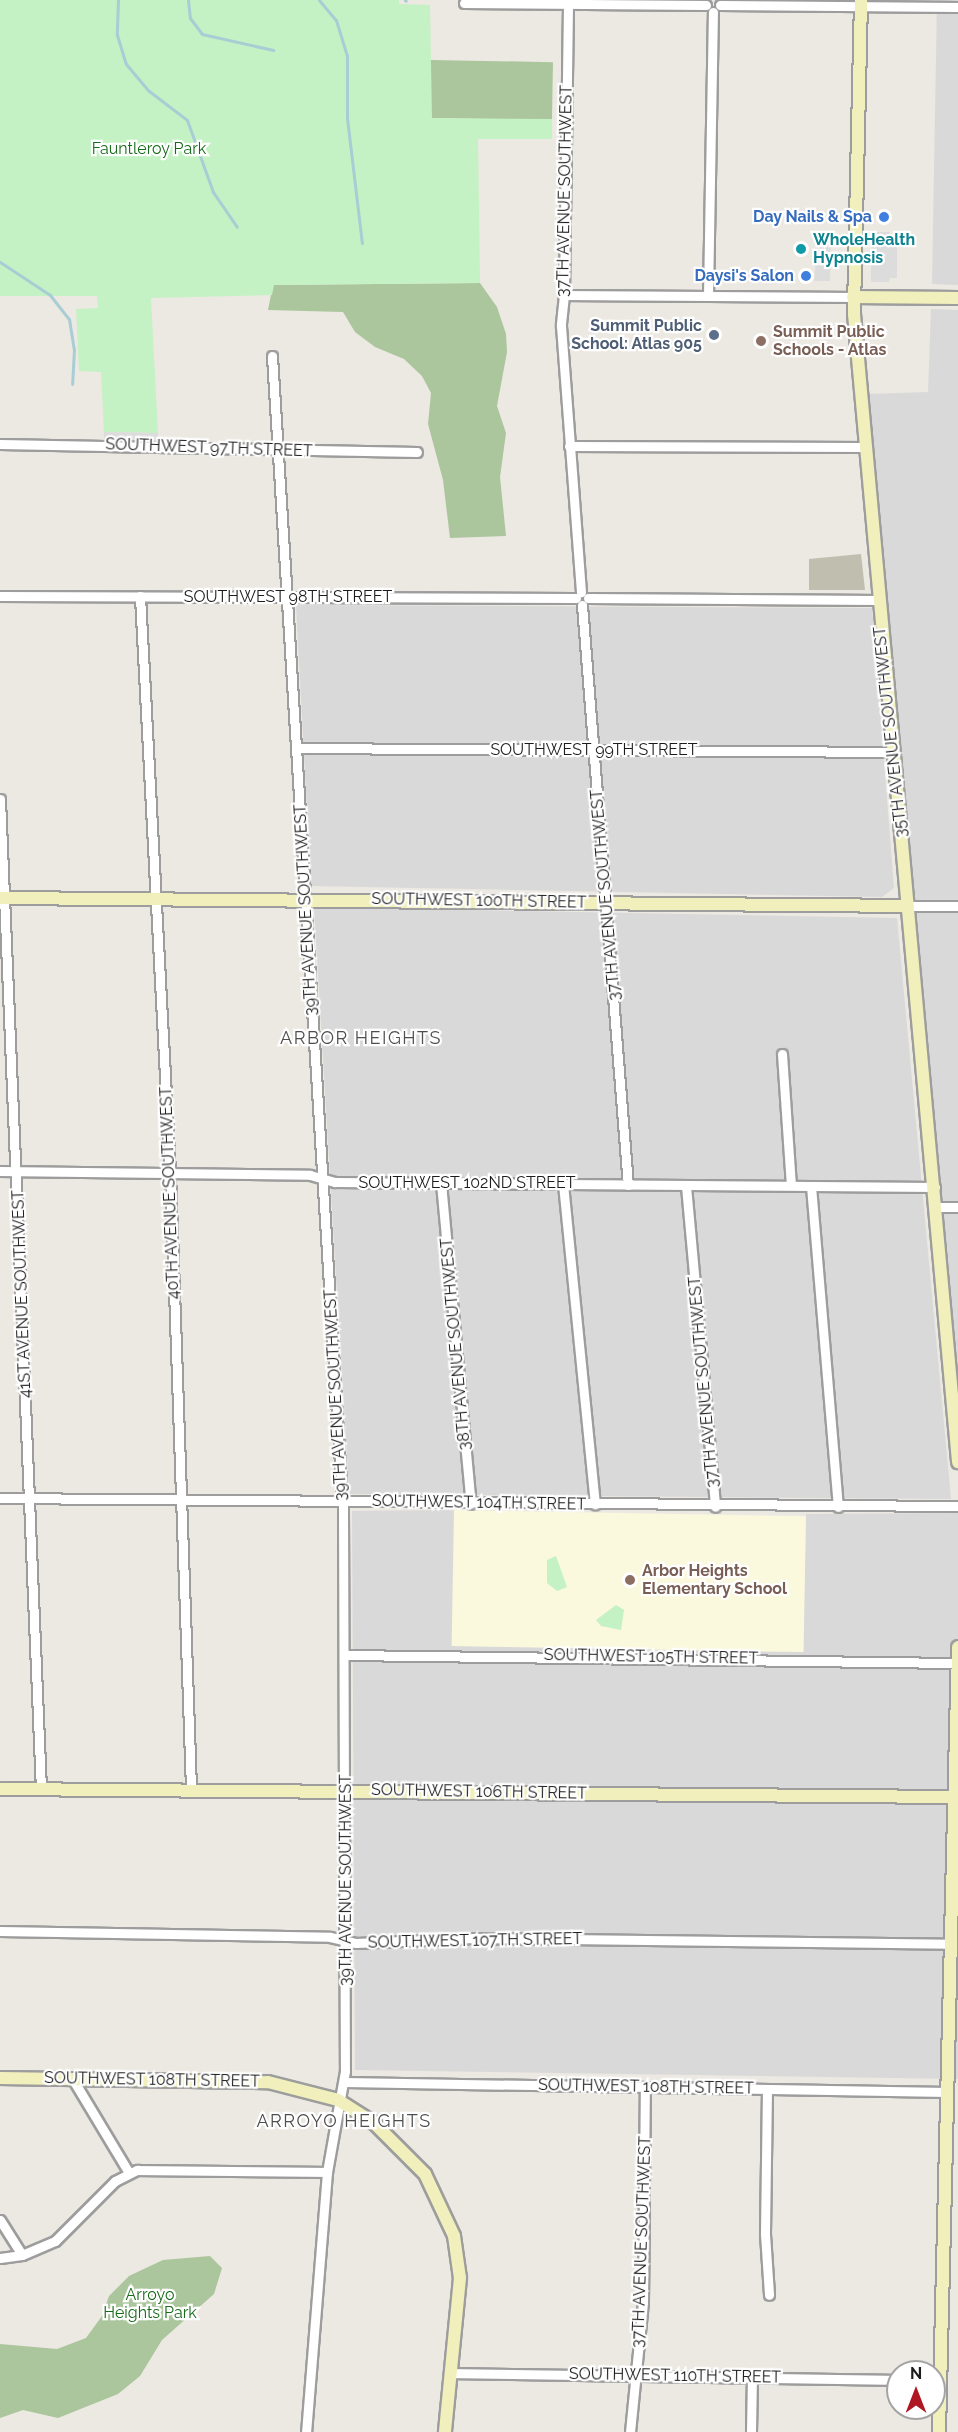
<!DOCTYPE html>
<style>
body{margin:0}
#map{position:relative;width:958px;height:2432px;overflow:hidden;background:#ece8e2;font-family:Raleway,sans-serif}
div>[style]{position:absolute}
.residential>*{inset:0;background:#dad9d9}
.education>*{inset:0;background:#faf8dd;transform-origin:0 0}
.construction>*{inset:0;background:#bfbeaf}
.forest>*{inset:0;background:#abc69c;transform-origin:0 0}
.park>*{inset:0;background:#c4f2c4}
.parking>*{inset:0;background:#dcdcdc;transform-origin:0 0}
.stream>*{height:3px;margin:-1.5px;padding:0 1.5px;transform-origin:1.5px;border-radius:1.5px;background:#a8cdd4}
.roads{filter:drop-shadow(2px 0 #9d9d9d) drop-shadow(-2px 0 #9d9d9d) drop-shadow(0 2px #9d9d9d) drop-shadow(0 -2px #9d9d9d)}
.street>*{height:9px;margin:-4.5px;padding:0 4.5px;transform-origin:4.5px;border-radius:4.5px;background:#fff}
.secondary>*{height:12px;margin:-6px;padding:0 6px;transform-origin:6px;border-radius:6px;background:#f1f0bc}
.dots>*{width:16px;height:16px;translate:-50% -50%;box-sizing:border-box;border:3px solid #fff;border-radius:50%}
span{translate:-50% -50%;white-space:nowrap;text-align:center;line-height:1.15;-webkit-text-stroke:4.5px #fff;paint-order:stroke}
.park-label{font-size:16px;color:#186b1a}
.street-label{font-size:16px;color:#1c1c1c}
.shop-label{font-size:16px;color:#366cbe;font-weight:700}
.right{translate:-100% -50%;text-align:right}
.culture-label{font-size:16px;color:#0d838f;font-weight:700}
.left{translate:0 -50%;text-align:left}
.service-label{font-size:16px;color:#4e5e75;font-weight:700}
.education-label{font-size:16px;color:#785e54;font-weight:700}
.neighbourhood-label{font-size:18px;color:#4f4f4f;letter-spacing:1.5px}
.north{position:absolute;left:886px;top:2360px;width:60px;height:60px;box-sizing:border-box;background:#fff;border:2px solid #a4a4a4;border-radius:50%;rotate:0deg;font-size:16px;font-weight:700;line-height:24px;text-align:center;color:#1c1c1c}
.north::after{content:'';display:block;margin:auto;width:21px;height:27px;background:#af1822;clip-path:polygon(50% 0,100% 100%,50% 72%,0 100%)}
</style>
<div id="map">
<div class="residential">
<i style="clip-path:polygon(937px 0,958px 0,958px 285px,932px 284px)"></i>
<i style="clip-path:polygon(931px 309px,958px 310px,958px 1377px,868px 394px,928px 392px)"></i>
<i style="clip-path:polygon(296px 605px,872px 608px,894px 888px,882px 897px,311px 886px)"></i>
<i style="clip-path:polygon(314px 907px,897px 918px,951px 1499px,349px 1494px)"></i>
<i style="clip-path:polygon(454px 1510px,456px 1646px,803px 1651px,806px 1514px,958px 1513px,958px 2079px,355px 2070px,352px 1511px)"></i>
</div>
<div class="education">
<i style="left:454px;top:1510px;width:352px;height:136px;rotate:1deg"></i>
</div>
<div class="construction">
<i style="clip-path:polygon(861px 554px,865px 590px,809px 590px,809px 559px)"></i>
</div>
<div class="forest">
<i style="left:431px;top:60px;width:122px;height:58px;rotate:1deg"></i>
<i style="clip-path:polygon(480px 283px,497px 307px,506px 334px,507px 352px,497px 406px,506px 433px,500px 477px,506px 536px,450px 538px,443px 480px,428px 424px,431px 393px,422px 376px,404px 359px,375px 347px,355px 332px,343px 312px,268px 310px,273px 285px)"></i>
<i style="clip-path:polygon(210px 2256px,222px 2268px,214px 2294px,162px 2340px,140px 2376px,118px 2394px,58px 2418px,23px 2410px,0 2418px,0 2344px,57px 2349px,86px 2338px,102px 2316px,109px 2296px,129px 2276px,163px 2260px)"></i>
</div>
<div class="park">
<i style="clip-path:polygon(0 0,399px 0,399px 4px,430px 5px,432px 118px,552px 119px,552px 139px,478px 139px,480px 283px,274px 285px,272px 295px,151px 298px,158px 433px,104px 432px,101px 372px,79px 371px,76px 309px,98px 308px,97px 296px,0 296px)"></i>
<i style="clip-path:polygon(556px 1556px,567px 1587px,557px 1591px,547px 1583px,547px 1560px)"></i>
<i style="clip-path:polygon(616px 1605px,624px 1610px,621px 1630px,601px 1626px,596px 1620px)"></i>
</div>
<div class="parking">
<i style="clip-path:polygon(875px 232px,890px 232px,890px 237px,897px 237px,897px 278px,890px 278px,889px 282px,871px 282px,871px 238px)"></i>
<i style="clip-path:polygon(818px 240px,831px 240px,830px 281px,814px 281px)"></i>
<i style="left:104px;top:432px;width:54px;height:8px;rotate:1deg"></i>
</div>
<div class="stream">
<i style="left:118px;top:0;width:35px;rotate:92deg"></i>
<i style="left:117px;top:35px;width:30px;rotate:73deg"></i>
<i style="left:126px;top:64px;width:35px;rotate:50deg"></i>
<i style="left:149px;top:91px;width:48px;rotate:37.3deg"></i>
<i style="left:187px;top:120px;width:77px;rotate:70.1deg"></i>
<i style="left:213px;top:192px;width:42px;rotate:55.6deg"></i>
<i style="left:188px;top:0;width:18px;rotate:84deg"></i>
<i style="left:190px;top:18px;width:20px;rotate:53deg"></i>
<i style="left:202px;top:34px;width:73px;rotate:12.7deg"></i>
<i style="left:319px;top:0;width:26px;rotate:50deg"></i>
<i style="left:336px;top:20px;width:37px;rotate:73deg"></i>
<i style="left:347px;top:55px;width:63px;rotate:90deg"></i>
<i style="left:347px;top:118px;width:126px;rotate:83.2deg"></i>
<i style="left:405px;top:0;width:1px;rotate:45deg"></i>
<i style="left:0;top:262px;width:60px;rotate:33.4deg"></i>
<i style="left:50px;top:295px;width:31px;rotate:52deg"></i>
<i style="left:69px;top:319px;width:30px;rotate:81deg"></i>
<i style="left:74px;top:349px;width:35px;rotate:93deg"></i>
</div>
<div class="roads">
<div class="street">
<i style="left:464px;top:3px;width:242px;rotate:0.5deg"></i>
<i style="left:568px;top:5px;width:290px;rotate:90.8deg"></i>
<i style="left:564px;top:295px;width:31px;rotate:96deg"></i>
<i style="left:561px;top:326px;width:267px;rotate:85.7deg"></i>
<i style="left:720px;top:5px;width:238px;rotate:0.5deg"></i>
<i style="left:564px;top:295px;width:289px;rotate:0.4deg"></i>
<i style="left:708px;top:295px;width:283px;rotate:-89deg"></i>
<i style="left:272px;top:356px;width:1158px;rotate:86.49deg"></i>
<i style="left:343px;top:1512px;width:559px;rotate:89.8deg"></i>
<i style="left:345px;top:2071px;width:103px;rotate:100.1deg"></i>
<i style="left:327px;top:2172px;width:261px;rotate:94.6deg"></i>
<i style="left:0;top:444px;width:417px;rotate:1.1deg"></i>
<i style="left:569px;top:446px;width:295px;rotate:0.2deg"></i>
<i style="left:0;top:596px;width:576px;rotate:0.2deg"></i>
<i style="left:140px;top:596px;width:577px;rotate:87.02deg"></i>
<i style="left:170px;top:1172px;width:617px;rotate:88.05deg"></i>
<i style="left:588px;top:598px;width:290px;rotate:0.4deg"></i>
<i style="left:582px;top:605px;width:582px;rotate:85.47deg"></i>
<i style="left:296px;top:748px;width:596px;rotate:0.38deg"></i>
<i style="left:0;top:799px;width:991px;rotate:87.63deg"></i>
<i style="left:908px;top:906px;width:50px"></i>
<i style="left:782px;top:1054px;width:131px;rotate:86.1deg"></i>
<i style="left:0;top:1171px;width:310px;rotate:0.7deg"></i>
<i style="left:310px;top:1175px;width:26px;rotate:16deg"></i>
<i style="left:335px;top:1182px;width:600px;rotate:0.48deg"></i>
<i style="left:441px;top:1183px;width:322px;rotate:84.7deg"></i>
<i style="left:563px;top:1184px;width:322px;rotate:84.3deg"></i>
<i style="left:686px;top:1186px;width:322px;rotate:84.8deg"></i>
<i style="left:811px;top:1186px;width:322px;rotate:85.2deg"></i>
<i style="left:937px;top:1207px;width:21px"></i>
<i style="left:0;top:1498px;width:958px;rotate:0.48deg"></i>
<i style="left:345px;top:1655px;width:612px;rotate:0.75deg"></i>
<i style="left:0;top:1931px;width:330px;rotate:1deg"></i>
<i style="left:330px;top:1937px;width:27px;rotate:13deg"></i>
<i style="left:356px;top:1943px;width:118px;rotate:-2.4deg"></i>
<i style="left:474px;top:1938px;width:477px;rotate:0.7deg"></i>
<i style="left:72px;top:2078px;width:111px;rotate:59deg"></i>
<i style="left:345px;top:2082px;width:603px;rotate:0.95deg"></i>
<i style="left:767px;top:2089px;width:145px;rotate:90.8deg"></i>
<i style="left:765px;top:2234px;width:61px;rotate:86.2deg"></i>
<i style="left:0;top:2220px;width:41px;rotate:57.8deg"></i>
<i style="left:0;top:2258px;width:22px;rotate:-8deg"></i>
<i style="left:22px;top:2255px;width:36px;rotate:-23deg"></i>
<i style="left:55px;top:2241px;width:85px;rotate:-45deg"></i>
<i style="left:115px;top:2181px;width:25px;rotate:-27deg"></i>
<i style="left:137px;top:2170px;width:190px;rotate:0.6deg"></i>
<i style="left:451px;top:2373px;width:447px;rotate:0.9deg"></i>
<i style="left:630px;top:2432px;width:131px;rotate:-84.3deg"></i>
<i style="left:643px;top:2302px;width:215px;rotate:-89.5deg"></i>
<i style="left:751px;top:2432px;width:55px;rotate:-89deg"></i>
</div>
<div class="secondary">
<i style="left:861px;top:0;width:314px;rotate:91.3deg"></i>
<i style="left:854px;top:314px;width:1153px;rotate:84.82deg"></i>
<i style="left:853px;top:297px;width:105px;rotate:0.5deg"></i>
<i style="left:0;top:898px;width:908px;rotate:0.5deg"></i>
<i style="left:0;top:1789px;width:958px;rotate:0.48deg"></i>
<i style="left:0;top:2078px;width:268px;rotate:0.9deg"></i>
<i style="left:268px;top:2082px;width:72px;rotate:14.4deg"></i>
<i style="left:338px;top:2100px;width:43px;rotate:32.6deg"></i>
<i style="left:374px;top:2123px;width:72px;rotate:45deg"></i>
<i style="left:425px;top:2174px;width:68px;rotate:64.9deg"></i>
<i style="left:454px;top:2236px;width:42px;rotate:81.9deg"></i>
<i style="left:460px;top:2278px;width:155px;rotate:95.6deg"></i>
<i style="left:939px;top:2432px;width:785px;rotate:-88.61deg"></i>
</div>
</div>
<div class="dots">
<i style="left:884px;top:217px;background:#3f7fe0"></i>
<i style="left:801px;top:249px;background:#0f9aa8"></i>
<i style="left:806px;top:276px;background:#3f7fe0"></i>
<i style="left:714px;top:335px;background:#5c6f8a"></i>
<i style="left:761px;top:341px;background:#8d6e63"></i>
<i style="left:630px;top:1580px;background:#8d6e63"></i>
</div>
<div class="park-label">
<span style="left:149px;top:149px">Fauntleroy Park</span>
<span style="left:150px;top:2304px">Arroyo<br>Heights Park</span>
</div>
<div class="street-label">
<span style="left:565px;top:191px;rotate:-89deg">37TH AVENUE SOUTHWEST</span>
<span style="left:209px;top:448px;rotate:2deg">SOUTHWEST 97TH STREET</span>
<span style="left:288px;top:597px">SOUTHWEST 98TH STREET</span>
<span style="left:891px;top:732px;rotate:-96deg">35TH AVENUE SOUTHWEST</span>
<span style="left:594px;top:750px">SOUTHWEST 99TH STREET</span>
<span style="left:606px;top:895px;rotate:-95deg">37TH AVENUE SOUTHWEST</span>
<span style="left:479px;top:901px;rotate:1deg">SOUTHWEST 100TH STREET</span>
<span style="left:306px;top:910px;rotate:-93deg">39TH AVENUE SOUTHWEST</span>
<span style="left:467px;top:1183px">SOUTHWEST 102ND STREET</span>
<span style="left:170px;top:1193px;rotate:-92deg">40TH AVENUE SOUTHWEST</span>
<span style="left:22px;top:1294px;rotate:-92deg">41ST AVENUE SOUTHWEST</span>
<span style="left:456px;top:1344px;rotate:-95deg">38TH AVENUE SOUTHWEST</span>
<span style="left:704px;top:1382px;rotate:-95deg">37TH AVENUE SOUTHWEST</span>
<span style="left:336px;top:1395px;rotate:-93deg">39TH AVENUE SOUTHWEST</span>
<span style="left:479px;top:1503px;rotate:1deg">SOUTHWEST 104TH STREET</span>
<span style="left:651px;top:1657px;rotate:1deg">SOUTHWEST 105TH STREET</span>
<span style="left:479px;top:1792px;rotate:1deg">SOUTHWEST 106TH STREET</span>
<span style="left:346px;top:1880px;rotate:-90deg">39TH AVENUE SOUTHWEST</span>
<span style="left:475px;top:1941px;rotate:-1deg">SOUTHWEST 107TH STREET</span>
<span style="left:152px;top:2080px;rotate:1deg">SOUTHWEST 108TH STREET</span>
<span style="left:646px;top:2087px;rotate:1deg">SOUTHWEST 108TH STREET</span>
<span style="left:642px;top:2242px;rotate:-88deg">37TH AVENUE SOUTHWEST</span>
<span style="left:675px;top:2376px;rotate:1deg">SOUTHWEST 110TH STREET</span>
</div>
<div class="shop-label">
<span class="right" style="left:872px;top:217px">Day Nails &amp; Spa</span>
<span class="right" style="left:794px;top:276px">Daysi's Salon</span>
</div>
<div class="culture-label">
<span class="left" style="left:813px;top:249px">WholeHealth<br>Hypnosis</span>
</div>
<div class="service-label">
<span class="right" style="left:702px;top:335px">Summit Public<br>School: Atlas 905</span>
</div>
<div class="education-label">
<span class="left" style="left:773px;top:341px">Summit Public<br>Schools - Atlas</span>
<span class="left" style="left:642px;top:1580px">Arbor Heights<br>Elementary School</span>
</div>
<div class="neighbourhood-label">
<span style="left:361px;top:1038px">ARBOR HEIGHTS</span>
<span style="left:344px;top:2121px">ARROYO HEIGHTS</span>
</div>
<div class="north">N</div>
</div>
